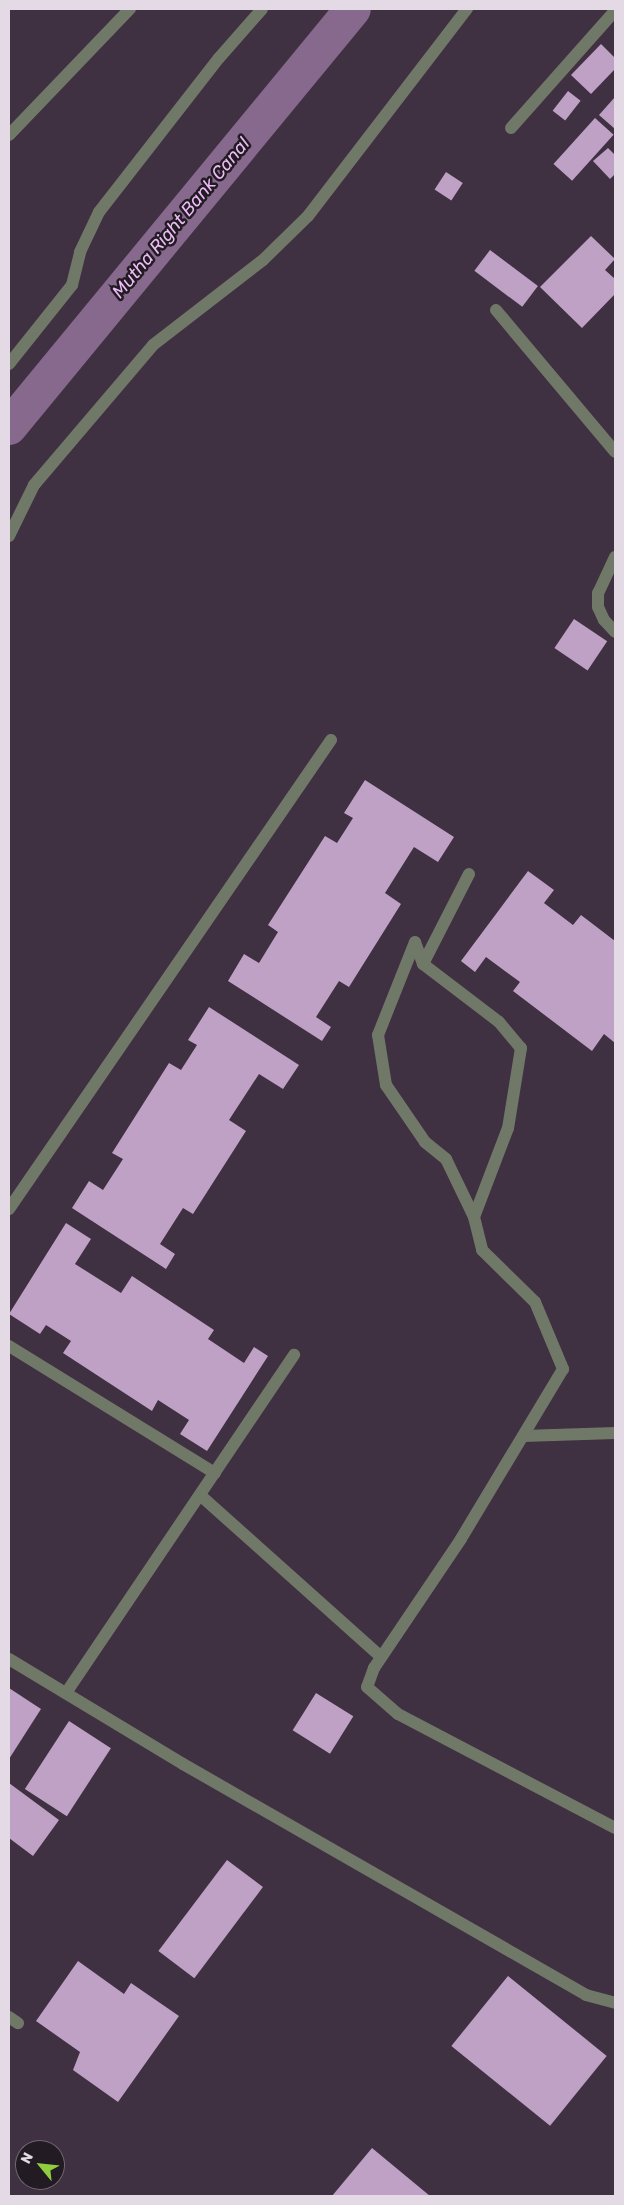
<!DOCTYPE html>
<style>
body{margin:0}
#map{position:relative;width:624px;height:2205px;overflow:hidden;background:#3f3042;font-family:Rubik,sans-serif}
div>[style]{position:absolute}
.canal>*{height:36px;margin:-18px;padding:0 18px;transform-origin:18px;border-radius:18px;background:#86698c}
.building>*{inset:0;background:#bfa1c6;transform-origin:0 0}
.minor>*{height:12px;margin:-6px;padding:0 6px;transform-origin:6px;border-radius:6px;background:#707968}
span{translate:-50% -50%;white-space:nowrap;text-align:center;line-height:1.15;-webkit-text-stroke:5px #221b23;paint-order:stroke}
.water-label{font-size:18px;color:#eabbf4;font-style:italic}
.frame{position:absolute;inset:0;border:10px solid #e3dae5;pointer-events:none}
.north{position:absolute;left:15px;top:2140px;width:50px;height:50px;box-sizing:border-box;background:#221b23;border:1px solid #6f6771;border-radius:50%;rotate:298deg;font-size:14px;font-weight:700;line-height:20px;text-align:center;color:#e3dae5}
.north::after{content:'';display:block;margin:auto;width:18px;height:22px;background:#91cd3f;clip-path:polygon(50% 0,100% 100%,50% 72%,0 100%)}
</style>
<div id="map">
<div class="canal">
<i style="left:9px;top:427px;width:541px;rotate:-50.55deg"></i>
</div>
<div class="building">
<i style="clip-path:polygon(601px 44px,615px 58px,615px 69px,591px 94px,571px 75px)"></i>
<i style="left:568px;top:91px;width:16px;height:25px;rotate:38deg"></i>
<i style="clip-path:polygon(615px 97px,615px 129px,599px 115px)"></i>
<i style="left:595px;top:118px;width:25px;height:62px;rotate:42deg"></i>
<i style="clip-path:polygon(608px 148px,615px 155px,615px 174px,610px 179px,593px 161px)"></i>
<i style="left:446px;top:172px;width:20px;height:21px;rotate:33deg"></i>
<i style="clip-path:polygon(591px 236px,615px 259px,605px 270px,615px 279px,615px 294px,582px 328px,540px 287px)"></i>
<i style="left:490px;top:250px;width:60px;height:26px;rotate:37deg"></i>
<i style="left:574px;top:619px;width:40px;height:35px;rotate:34deg"></i>
<i style="clip-path:polygon(365px 780px,454px 837px,438px 862px,414px 847px,385px 893px,401px 904px,349px 987px,339px 981px,316px 1017px,331px 1027px,322px 1041px,228px 981px,244px 954px,259px 963px,278px 932px,268px 925px,325px 836px,337px 843px,353px 818px,344px 813px)"></i>
<i style="clip-path:polygon(528px 871px,554px 890px,544px 903px,573px 925px,581px 915px,615px 941px,615px 1043px,604px 1034px,592px 1051px,513px 991px,520px 982px,486px 957px,475px 972px,461px 961px)"></i>
<i style="clip-path:polygon(209px 1007px,299px 1065px,283px 1089px,259px 1074px,229px 1120px,246px 1131px,193px 1214px,183px 1208px,160px 1244px,175px 1254px,166px 1269px,72px 1208px,89px 1181px,103px 1190px,123px 1159px,112px 1153px,169px 1063px,181px 1070px,197px 1045px,188px 1040px)"></i>
<i style="clip-path:polygon(66px 1223px,91px 1239px,75px 1264px,121px 1293px,132px 1276px,214px 1330px,208px 1339px,244px 1363px,254px 1347px,268px 1356px,207px 1451px,180px 1434px,189px 1420px,158px 1400px,152px 1411px,63px 1353px,71px 1341px,46px 1325px,40px 1334px,9px 1314px)"></i>
<i style="clip-path:polygon(9px 1688px,41px 1709px,9px 1759px)"></i>
<i style="left:316px;top:1693px;width:44px;height:44px;rotate:32deg"></i>
<i style="left:69px;top:1721px;width:50px;height:81px;rotate:33deg"></i>
<i style="clip-path:polygon(9px 1783px,59px 1820px,33px 1856px,9px 1838px)"></i>
<i style="left:227px;top:1860px;width:45px;height:114px;rotate:37deg"></i>
<i style="clip-path:polygon(78px 1961px,124px 1994px,131px 1983px,179px 2016px,118px 2102px,73px 2070px,80px 2052px,36px 2021px)"></i>
<i style="left:508px;top:1976px;width:127px;height:90px;rotate:39deg"></i>
<i style="clip-path:polygon(372px 2148px,430px 2196px,332px 2196px)"></i>
</div>
<div class="minor">
<i style="left:511px;top:128px;width:157px;rotate:-48.4deg"></i>
<i style="left:9px;top:135px;width:175px;rotate:-46.2deg"></i>
<i style="left:496px;top:310px;width:185px;rotate:50deg"></i>
<i style="left:9px;top:364px;width:101px;rotate:-51.4deg"></i>
<i style="left:72px;top:285px;width:34px;rotate:-76deg"></i>
<i style="left:80px;top:252px;width:44px;rotate:-64.6deg"></i>
<i style="left:99px;top:212px;width:195px;rotate:-52.1deg"></i>
<i style="left:219px;top:58px;width:65px;rotate:-48.7deg"></i>
<i style="left:9px;top:536px;width:57px;rotate:-63.9deg"></i>
<i style="left:34px;top:485px;width:184px;rotate:-49.6deg"></i>
<i style="left:153px;top:345px;width:139px;rotate:-37.7deg"></i>
<i style="left:263px;top:260px;width:63px;rotate:-44.4deg"></i>
<i style="left:308px;top:216px;width:261px;rotate:-52.5deg"></i>
<i style="left:615px;top:557px;width:40px;rotate:115deg"></i>
<i style="left:598px;top:593px;width:14px;rotate:90deg"></i>
<i style="left:598px;top:607px;width:14px;rotate:65deg"></i>
<i style="left:604px;top:620px;width:16px;rotate:47deg"></i>
<i style="left:469px;top:874px;width:101px;rotate:117.1deg"></i>
<i style="left:423px;top:964px;width:96px;rotate:37.3deg"></i>
<i style="left:499px;top:1022px;width:34px;rotate:50deg"></i>
<i style="left:521px;top:1048px;width:81px;rotate:99.2deg"></i>
<i style="left:508px;top:1128px;width:95px;rotate:110.9deg"></i>
<i style="left:474px;top:1217px;width:34px;rotate:76deg"></i>
<i style="left:482px;top:1250px;width:74px;rotate:44.5deg"></i>
<i style="left:535px;top:1302px;width:73px;rotate:67.3deg"></i>
<i style="left:563px;top:1369px;width:198px;rotate:121deg"></i>
<i style="left:461px;top:1539px;width:156px;rotate:124deg"></i>
<i style="left:374px;top:1668px;width:20px;rotate:110deg"></i>
<i style="left:367px;top:1687px;width:41px;rotate:41.1deg"></i>
<i style="left:398px;top:1714px;width:245px;rotate:27.7deg"></i>
<i style="left:423px;top:964px;width:23px;rotate:-110deg"></i>
<i style="left:415px;top:942px;width:100px;rotate:111.7deg"></i>
<i style="left:378px;top:1035px;width:51px;rotate:80.9deg"></i>
<i style="left:386px;top:1085px;width:69px;rotate:55.6deg"></i>
<i style="left:425px;top:1142px;width:27px;rotate:39deg"></i>
<i style="left:446px;top:1159px;width:64px;rotate:64.2deg"></i>
<i style="left:9px;top:1209px;width:569px;rotate:-55.53deg"></i>
<i style="left:9px;top:1346px;width:242px;rotate:31.7deg"></i>
<i style="left:523px;top:1436px;width:92px;rotate:-1.9deg"></i>
<i style="left:200px;top:1495px;width:243px;rotate:41.8deg"></i>
<i style="left:9px;top:1659px;width:203px;rotate:31.1deg"></i>
<i style="left:183px;top:1764px;width:465px;rotate:29.8deg"></i>
<i style="left:586px;top:1995px;width:30px;rotate:15deg"></i>
<i style="left:66px;top:1693px;width:408px;rotate:-56deg"></i>
<i style="left:9px;top:2017px;width:11px;rotate:34deg"></i>
</div>
<div class="water-label">
<span style="left:181px;top:218px;rotate:-50deg">Mutha Right Bank Canal</span>
</div>
<div class="frame"></div>
<div class="north">N</div>
</div>
